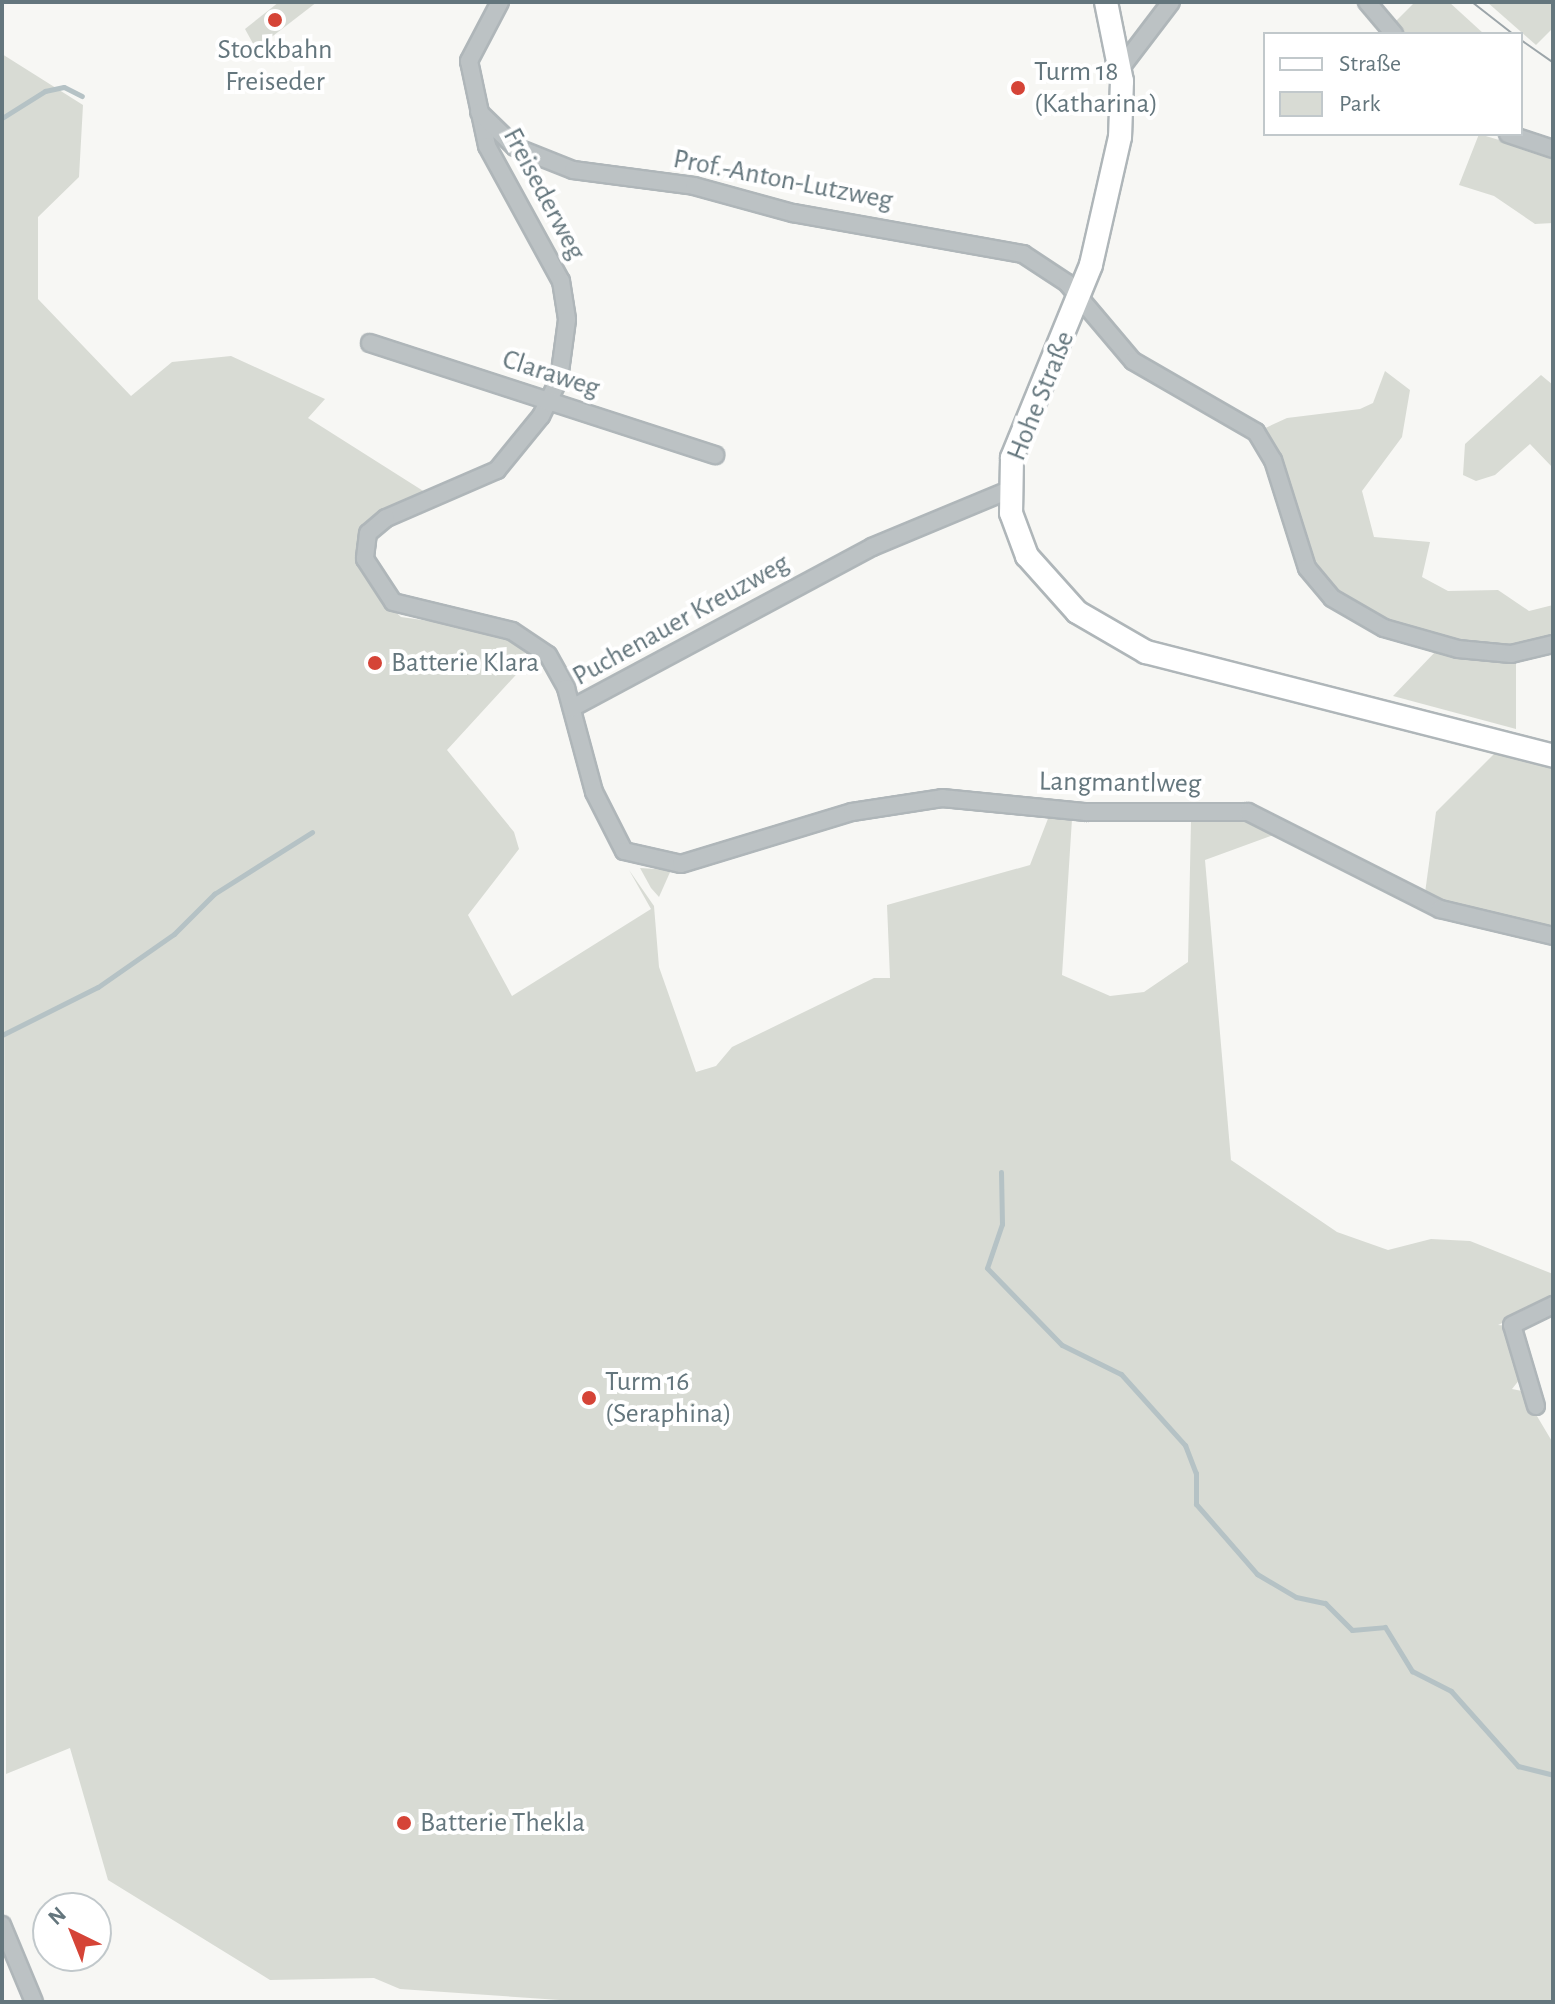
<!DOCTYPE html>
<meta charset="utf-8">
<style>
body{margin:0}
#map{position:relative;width:1555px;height:2004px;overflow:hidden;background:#f7f7f4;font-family:"Alegreya Sans",sans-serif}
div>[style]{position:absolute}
.green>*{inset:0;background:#d8dbd4}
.stream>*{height:5px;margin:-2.5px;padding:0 2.5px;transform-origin:2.5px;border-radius:2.5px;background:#b5c2c5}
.roads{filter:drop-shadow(2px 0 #afb6b9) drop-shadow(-2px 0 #afb6b9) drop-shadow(0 2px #afb6b9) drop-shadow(0 -2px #afb6b9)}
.minor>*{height:16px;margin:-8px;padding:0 8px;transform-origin:8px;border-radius:8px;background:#bcc2c4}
.secondary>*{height:22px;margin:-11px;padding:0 11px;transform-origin:11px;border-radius:11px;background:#fff}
.tram>*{height:2px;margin:-1px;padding:0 1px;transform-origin:1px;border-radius:1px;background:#9ca5a9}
.dots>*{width:22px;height:22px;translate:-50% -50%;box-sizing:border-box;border:4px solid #fff;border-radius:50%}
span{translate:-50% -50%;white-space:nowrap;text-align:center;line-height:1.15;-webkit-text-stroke:8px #fff;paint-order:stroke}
.poi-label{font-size:28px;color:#64767d}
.left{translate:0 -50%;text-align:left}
.street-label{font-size:28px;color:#64767d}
.frame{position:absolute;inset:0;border:4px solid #64767d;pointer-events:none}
.legend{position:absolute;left:1263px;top:32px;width:260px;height:104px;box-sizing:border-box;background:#fff;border:2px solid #c1c8cb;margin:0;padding:10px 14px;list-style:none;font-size:24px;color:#64767d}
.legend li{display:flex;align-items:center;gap:16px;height:40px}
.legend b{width:40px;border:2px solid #c1c8cb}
.north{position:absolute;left:32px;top:1892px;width:80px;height:80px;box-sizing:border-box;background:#fff;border:2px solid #c1c8cb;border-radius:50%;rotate:317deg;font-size:22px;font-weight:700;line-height:32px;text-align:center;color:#64767d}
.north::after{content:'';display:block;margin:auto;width:28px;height:36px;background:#d54437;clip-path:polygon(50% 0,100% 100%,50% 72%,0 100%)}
</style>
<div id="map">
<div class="green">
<i style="clip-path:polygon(279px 2px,317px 2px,256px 49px,245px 29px)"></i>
<i style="clip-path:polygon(1415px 2px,1449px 2px,1484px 34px,1398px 34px,1391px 26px)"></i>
<i style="clip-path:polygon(1487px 2px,1553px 2px,1553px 28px,1536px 45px)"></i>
<i style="clip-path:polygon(2px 54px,83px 105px,79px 177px,38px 217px,38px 299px,131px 396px,172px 362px,231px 356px,325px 399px,308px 418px,428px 494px,359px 534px,357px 558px,375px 593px,401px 617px,500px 631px,536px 653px,447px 750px,514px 832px,519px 849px,468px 915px,512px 996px,651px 909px,629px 870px,654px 906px,659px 967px,696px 1072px,716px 1066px,732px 1047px,874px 978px,890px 978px,887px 905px,1030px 865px,1049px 816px,1072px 819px,1062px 975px,1110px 996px,1144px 992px,1188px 962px,1191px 821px,1258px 818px,1284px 831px,1205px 860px,1231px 1160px,1337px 1232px,1388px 1250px,1431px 1239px,1470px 1241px,1553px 1274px,1553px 1299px,1498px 1325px,1508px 1326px,1520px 1379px,1512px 1389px,1522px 1391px,1553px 1443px,1553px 2002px,589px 2002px,400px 1989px,374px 1978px,270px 1980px,108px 1880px,70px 1748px,6px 1774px)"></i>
<i style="clip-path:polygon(1479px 134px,1553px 156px,1553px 223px,1535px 224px,1494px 196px,1459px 185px)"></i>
<i style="clip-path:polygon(1385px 371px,1410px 390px,1402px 437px,1362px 491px,1374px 537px,1430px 542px,1422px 577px,1448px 591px,1498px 590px,1529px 611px,1553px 605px,1553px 640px,1477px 649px,1374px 619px,1319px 581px,1261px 430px,1287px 418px,1360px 409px,1373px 403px)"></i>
<i style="clip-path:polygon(1541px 375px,1553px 385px,1553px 468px,1530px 444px,1495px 475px,1476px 481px,1463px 475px,1465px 444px)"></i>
<i style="clip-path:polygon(1436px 651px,1516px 659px,1516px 729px,1393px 696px)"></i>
<i style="clip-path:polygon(1498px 750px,1553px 764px,1552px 926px,1493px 918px,1425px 893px,1436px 812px)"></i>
<i style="clip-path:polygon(640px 868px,671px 870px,659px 897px,651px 888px)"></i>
</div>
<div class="stream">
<i style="left:2px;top:118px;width:51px;rotate:-32.1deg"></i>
<i style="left:45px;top:91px;width:19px;rotate:-12deg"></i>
<i style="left:64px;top:87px;width:20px;rotate:27deg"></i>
<i style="left:2px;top:1035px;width:107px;rotate:-26.6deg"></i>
<i style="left:98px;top:987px;width:93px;rotate:-34.9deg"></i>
<i style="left:174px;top:934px;width:57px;rotate:-45deg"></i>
<i style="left:214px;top:894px;width:116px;rotate:-32.3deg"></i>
<i style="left:1001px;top:1172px;width:52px;rotate:88.9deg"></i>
<i style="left:1002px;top:1224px;width:46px;rotate:108.8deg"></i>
<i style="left:987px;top:1268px;width:107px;rotate:45.8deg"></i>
<i style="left:1062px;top:1345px;width:66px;rotate:26.2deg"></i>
<i style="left:1121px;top:1374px;width:96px;rotate:48deg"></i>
<i style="left:1185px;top:1445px;width:30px;rotate:69deg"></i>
<i style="left:1196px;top:1473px;width:31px;rotate:90deg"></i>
<i style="left:1196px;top:1504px;width:93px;rotate:48.9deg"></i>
<i style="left:1257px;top:1574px;width:45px;rotate:30.5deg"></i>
<i style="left:1296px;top:1597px;width:30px;rotate:12deg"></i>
<i style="left:1325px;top:1603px;width:38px;rotate:45deg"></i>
<i style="left:1352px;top:1630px;width:33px;rotate:-5deg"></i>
<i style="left:1385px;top:1627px;width:52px;rotate:58.5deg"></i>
<i style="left:1412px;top:1671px;width:44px;rotate:27.1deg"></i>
<i style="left:1451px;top:1691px;width:101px;rotate:48.2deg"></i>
<i style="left:1518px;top:1766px;width:36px;rotate:14deg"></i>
</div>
<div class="roads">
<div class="minor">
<i style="left:500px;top:2px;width:67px;rotate:117.7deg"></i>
<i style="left:469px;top:61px;width:87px;rotate:78deg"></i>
<i style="left:487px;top:146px;width:154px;rotate:61.3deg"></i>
<i style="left:561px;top:281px;width:39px;rotate:81deg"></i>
<i style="left:567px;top:320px;width:60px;rotate:97.7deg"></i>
<i style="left:559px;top:379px;width:41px;rotate:115.9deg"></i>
<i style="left:541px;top:416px;width:70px;rotate:129.2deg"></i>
<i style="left:497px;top:470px;width:121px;rotate:156.6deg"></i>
<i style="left:386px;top:518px;width:23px;rotate:140deg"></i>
<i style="left:368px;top:533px;width:26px;rotate:97deg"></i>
<i style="left:365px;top:559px;width:51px;rotate:56.9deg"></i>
<i style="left:393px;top:602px;width:122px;rotate:13.7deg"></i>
<i style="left:512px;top:631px;width:43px;rotate:33.7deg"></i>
<i style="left:548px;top:655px;width:38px;rotate:61deg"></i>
<i style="left:566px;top:688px;width:108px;rotate:74.9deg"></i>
<i style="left:594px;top:792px;width:66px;rotate:63deg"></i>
<i style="left:624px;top:851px;width:58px;rotate:12.8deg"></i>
<i style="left:681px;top:864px;width:179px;rotate:-16.9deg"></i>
<i style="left:852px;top:812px;width:91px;rotate:-8.8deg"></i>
<i style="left:942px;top:798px;width:145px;rotate:5.6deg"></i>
<i style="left:1086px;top:812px;width:162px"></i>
<i style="left:1248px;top:812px;width:215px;rotate:26.8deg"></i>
<i style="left:1440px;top:909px;width:116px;rotate:13.4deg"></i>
<i style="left:1367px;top:2px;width:42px;rotate:49.8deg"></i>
<i style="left:1120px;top:69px;width:84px;rotate:-52.7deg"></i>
<i style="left:479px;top:112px;width:50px;rotate:44.2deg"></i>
<i style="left:515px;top:147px;width:62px;rotate:21.6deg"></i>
<i style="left:573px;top:170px;width:122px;rotate:7.5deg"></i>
<i style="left:694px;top:186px;width:103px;rotate:15.3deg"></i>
<i style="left:793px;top:213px;width:234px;rotate:10.1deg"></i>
<i style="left:1023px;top:254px;width:53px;rotate:33.4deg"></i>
<i style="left:1067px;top:283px;width:102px;rotate:49.8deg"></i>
<i style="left:1133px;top:361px;width:142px;rotate:30deg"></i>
<i style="left:1256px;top:432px;width:33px;rotate:59deg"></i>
<i style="left:1273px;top:460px;width:113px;rotate:72.5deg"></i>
<i style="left:1307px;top:568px;width:39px;rotate:50deg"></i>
<i style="left:1332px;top:598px;width:60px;rotate:30deg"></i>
<i style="left:1384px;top:628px;width:77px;rotate:15.8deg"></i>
<i style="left:1458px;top:649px;width:53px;rotate:5.4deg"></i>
<i style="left:1511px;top:654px;width:43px;rotate:-13.4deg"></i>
<i style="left:1508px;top:134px;width:47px;rotate:18.4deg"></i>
<i style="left:370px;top:343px;width:363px;rotate:18deg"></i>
<i style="left:572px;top:708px;width:340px;rotate:-28.2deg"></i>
<i style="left:872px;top:547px;width:148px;rotate:-22.6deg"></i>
<i style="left:1536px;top:1406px;width:84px;rotate:-106.5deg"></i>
<i style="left:1512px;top:1325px;width:46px;rotate:-26deg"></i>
<i style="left:2px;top:1925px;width:83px;rotate:67.4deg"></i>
</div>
<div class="secondary">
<i style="left:1106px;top:2px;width:81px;rotate:78.6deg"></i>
<i style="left:1122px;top:81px;width:56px;rotate:92deg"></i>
<i style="left:1120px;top:137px;width:131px;rotate:102.8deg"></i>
<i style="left:1091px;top:265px;width:209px;rotate:112.3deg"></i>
<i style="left:1012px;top:458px;width:55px;rotate:91deg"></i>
<i style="left:1011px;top:513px;width:46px;rotate:69.6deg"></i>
<i style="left:1027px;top:556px;width:75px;rotate:48.2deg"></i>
<i style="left:1077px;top:612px;width:80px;rotate:30.1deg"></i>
<i style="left:1146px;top:652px;width:420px;rotate:14.3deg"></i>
</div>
</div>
<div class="tram">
<i style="left:1472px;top:2px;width:52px;rotate:38deg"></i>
<i style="left:1521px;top:40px;width:39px;rotate:35deg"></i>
</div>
<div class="dots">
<i style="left:275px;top:20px;background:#d54437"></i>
<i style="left:1018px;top:88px;background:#d54437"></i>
<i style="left:375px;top:663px;background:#d54437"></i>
<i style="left:589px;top:1398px;background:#d54437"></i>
<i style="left:404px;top:1823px;background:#d54437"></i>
</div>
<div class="poi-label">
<span style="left:275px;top:66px">Stockbahn<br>Freiseder</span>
<span class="left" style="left:1034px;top:88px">Turm 18<br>(Katharina)</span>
<span class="left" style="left:391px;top:663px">Batterie Klara</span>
<span class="left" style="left:605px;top:1398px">Turm 16<br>(Seraphina)</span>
<span class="left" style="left:420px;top:1823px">Batterie Thekla</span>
</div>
<div class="street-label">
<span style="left:783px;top:180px;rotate:11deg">Prof.-Anton-Lutzweg</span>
<span style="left:544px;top:194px;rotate:62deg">Freisederweg</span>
<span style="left:551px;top:374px;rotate:18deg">Claraweg</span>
<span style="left:1041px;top:396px;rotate:-68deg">Hohe Straße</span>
<span style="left:681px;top:620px;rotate:-29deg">Puchenauer Kreuzweg</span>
<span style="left:1120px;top:783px;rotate:1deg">Langmantlweg</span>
</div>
<div class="frame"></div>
<ul class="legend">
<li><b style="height:10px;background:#fff"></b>Straße</li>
<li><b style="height:22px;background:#d8dbd4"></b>Park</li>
</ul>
<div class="north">N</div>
</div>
